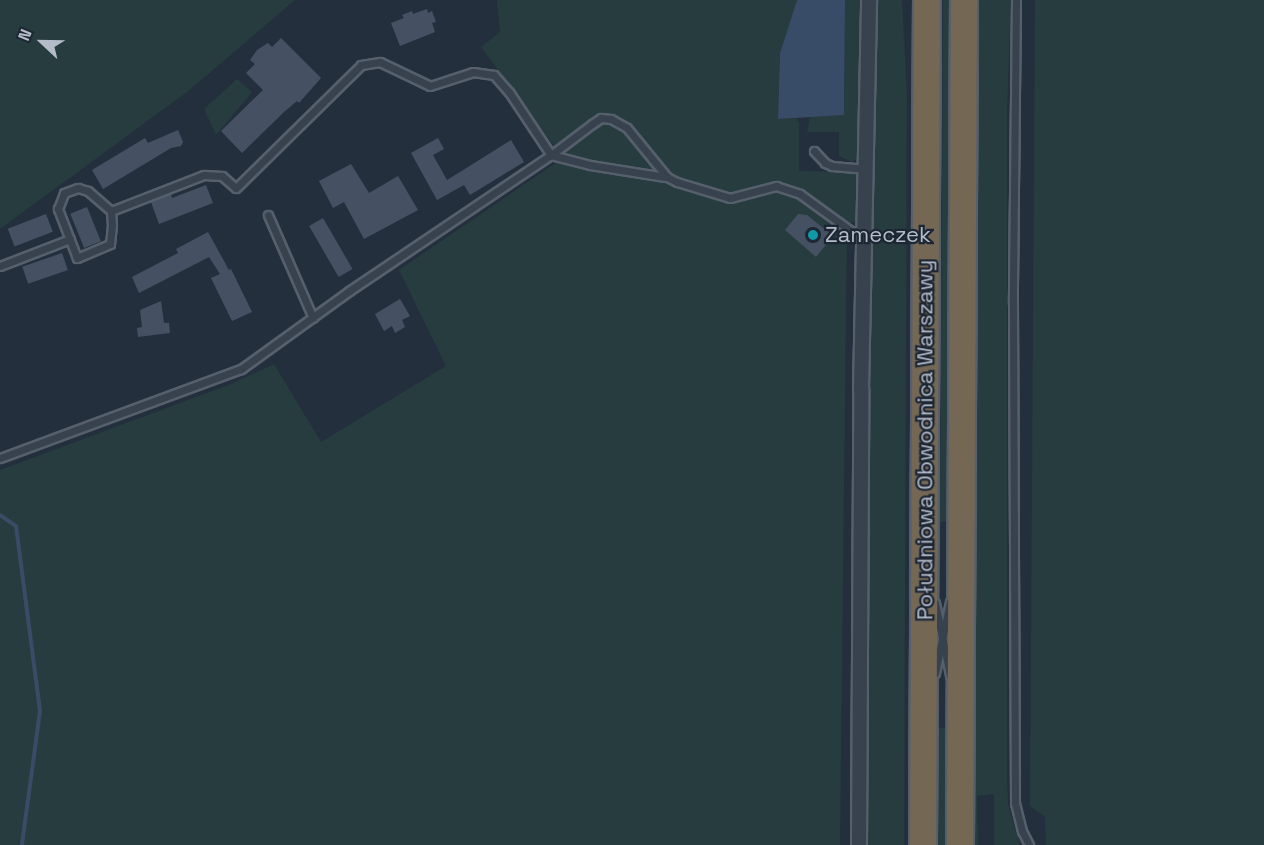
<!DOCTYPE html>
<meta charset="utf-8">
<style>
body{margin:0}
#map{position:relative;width:1264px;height:845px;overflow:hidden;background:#242f3e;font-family:"Space Grotesk",sans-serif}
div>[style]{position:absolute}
.green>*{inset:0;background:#263c3f;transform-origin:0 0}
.water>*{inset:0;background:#394c67}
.stream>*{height:4px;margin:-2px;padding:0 2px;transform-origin:2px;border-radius:2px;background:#394c67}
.building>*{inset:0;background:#455162;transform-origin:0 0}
.roads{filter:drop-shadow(2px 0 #565f6c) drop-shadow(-2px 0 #565f6c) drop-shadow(0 2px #565f6c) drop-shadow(0 -2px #565f6c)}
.lane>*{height:7px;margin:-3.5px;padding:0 3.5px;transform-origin:3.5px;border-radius:3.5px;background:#38414e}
.street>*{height:14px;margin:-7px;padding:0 7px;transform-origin:7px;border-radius:7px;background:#38414e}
.highway>*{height:26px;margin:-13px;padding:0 13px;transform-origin:13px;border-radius:13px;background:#746855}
.dots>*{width:16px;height:16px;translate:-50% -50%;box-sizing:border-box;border:3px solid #1d2633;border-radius:50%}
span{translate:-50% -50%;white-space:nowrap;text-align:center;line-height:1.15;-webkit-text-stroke:4.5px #1d2633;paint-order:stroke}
.poi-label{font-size:22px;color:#b4bcc9}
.left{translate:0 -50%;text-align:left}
.street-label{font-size:22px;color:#b4bcc9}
.north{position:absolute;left:12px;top:12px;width:60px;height:60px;-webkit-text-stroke:4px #1d2633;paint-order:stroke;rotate:292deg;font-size:16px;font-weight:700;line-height:24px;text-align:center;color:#b4bcc9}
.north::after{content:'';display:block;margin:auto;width:21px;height:27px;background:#b4bcc9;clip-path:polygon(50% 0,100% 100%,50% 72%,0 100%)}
</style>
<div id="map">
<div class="green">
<i style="clip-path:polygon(0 0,295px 0,187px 92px,0 229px)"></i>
<i style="clip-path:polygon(497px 0,797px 0,780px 53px,778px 119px,796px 118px,799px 123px,799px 171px,855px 172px,862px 177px,860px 221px,847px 223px,840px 845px,0 845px,0 470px,231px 384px,274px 364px,321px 442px,446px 366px,399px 270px,563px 158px,481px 47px,500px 32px)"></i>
<i style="clip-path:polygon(845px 0,864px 0,861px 157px,852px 162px,839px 156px,839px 132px,807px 132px,810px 117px,844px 115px)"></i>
<i style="clip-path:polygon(876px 0,902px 0,907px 95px,904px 845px,863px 845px,868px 322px)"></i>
<i style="clip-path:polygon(943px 0,949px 0,948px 521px,940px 522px)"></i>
<i style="clip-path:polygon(977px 0,1011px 0,1007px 114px,1007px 782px,1008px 804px,1020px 845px,994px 845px,994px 794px,977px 796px,978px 845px,974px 845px)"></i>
<i style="clip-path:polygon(1035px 0,1264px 0,1264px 845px,1046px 845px,1045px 817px,1030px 806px)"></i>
<i style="clip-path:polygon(237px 79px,252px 92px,216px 135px,204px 109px)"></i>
<i style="left:938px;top:728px;width:8px;height:117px"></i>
</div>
<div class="water">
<i style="clip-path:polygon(797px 0,845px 0,844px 115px,778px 119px,780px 53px)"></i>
</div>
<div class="stream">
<i style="left:0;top:515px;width:19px;rotate:35deg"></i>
<i style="left:16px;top:526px;width:187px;rotate:82.6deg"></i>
<i style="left:40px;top:711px;width:135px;rotate:97.7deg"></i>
</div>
<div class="building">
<i style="clip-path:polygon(427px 9px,428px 13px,432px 11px,436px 22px,432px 23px,435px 32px,400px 46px,391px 23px,404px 18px,402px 15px,412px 11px,413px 14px)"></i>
<i style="clip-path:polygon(281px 38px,321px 78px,299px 103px,297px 101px,284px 112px,242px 153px,221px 131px,263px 90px,246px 73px,255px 64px,250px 60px,257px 50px,268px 43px,272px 47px)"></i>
<i style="clip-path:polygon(178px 130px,183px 142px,181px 146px,171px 148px,103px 189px,92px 170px,145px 138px,148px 143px)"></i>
<i style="clip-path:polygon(438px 138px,444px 149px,433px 155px,447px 180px,511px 140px,524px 162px,470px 195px,464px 185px,437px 200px,411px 153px)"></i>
<i style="clip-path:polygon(351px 164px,369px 193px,398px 176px,418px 210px,364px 239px,344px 202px,333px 208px,319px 181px)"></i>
<i style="clip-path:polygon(206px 185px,213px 203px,159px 224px,151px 202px,171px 194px,172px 198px)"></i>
<i style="left:87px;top:207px;width:37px;height:18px;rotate:68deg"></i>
<i style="left:46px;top:214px;width:19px;height:41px;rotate:69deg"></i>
<i style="clip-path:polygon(798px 214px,807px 215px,833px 236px,816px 257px,785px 230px)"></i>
<i style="left:323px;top:218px;width:59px;height:16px;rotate:60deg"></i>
<i style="clip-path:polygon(208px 232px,229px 270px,231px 269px,252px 312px,232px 321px,211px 278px,220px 274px,209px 257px,139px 293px,132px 277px,178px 253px,176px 249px)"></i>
<i style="left:62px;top:253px;width:18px;height:42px;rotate:71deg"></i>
<i style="clip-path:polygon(400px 299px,410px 316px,402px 320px,405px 327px,395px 333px,392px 326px,384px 331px,375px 314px)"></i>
<i style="clip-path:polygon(161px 301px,164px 323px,169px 323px,170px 333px,138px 337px,137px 328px,142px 327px,140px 310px)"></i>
</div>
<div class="roads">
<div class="lane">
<i style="left:1016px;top:0;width:303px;rotate:90.6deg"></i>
<i style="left:1013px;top:303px;width:500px;rotate:89.77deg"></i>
<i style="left:1015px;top:803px;width:29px;rotate:76deg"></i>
<i style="left:1022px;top:831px;width:16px;rotate:63deg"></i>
<i style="left:814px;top:151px;width:16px;rotate:47deg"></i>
<i style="left:825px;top:163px;width:8px;rotate:23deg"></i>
<i style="left:832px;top:166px;width:35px;rotate:5deg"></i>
<i style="left:78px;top:188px;width:10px;rotate:17deg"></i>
<i style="left:88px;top:191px;width:30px;rotate:41deg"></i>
<i style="left:111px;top:211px;width:14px;rotate:86deg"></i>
<i style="left:112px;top:225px;width:19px;rotate:96deg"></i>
<i style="left:110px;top:244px;width:36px;rotate:157deg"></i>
<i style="left:77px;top:258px;width:53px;rotate:-111.2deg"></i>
<i style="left:58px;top:209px;width:17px;rotate:-69deg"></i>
<i style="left:64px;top:193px;width:15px;rotate:-20deg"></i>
<i style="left:111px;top:211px;width:100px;rotate:-21.2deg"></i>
<i style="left:204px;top:175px;width:18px;rotate:3deg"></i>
<i style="left:222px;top:176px;width:18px;rotate:41deg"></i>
<i style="left:236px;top:188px;width:175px;rotate:-44.5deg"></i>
<i style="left:361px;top:65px;width:19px;rotate:-9deg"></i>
<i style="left:380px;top:62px;width:55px;rotate:25.6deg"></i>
<i style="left:430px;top:86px;width:45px;rotate:-18deg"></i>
<i style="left:473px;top:72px;width:21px;rotate:8deg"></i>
<i style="left:494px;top:75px;width:23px;rotate:49deg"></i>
<i style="left:509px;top:92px;width:76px;rotate:56.3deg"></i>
<i style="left:551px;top:155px;width:51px;rotate:-37.1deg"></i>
<i style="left:592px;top:124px;width:11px;rotate:-34deg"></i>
<i style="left:601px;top:118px;width:10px;rotate:6deg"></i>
<i style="left:611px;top:119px;width:18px;rotate:29deg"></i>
<i style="left:627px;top:128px;width:63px;rotate:50.8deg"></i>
<i style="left:667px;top:177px;width:11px;rotate:27deg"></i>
<i style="left:677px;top:182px;width:55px;rotate:16.8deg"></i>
<i style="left:730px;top:198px;width:48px;rotate:-14.6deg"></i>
<i style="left:776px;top:186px;width:25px;rotate:18deg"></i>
<i style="left:800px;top:194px;width:63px;rotate:36deg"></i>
<i style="left:851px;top:231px;width:14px"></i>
<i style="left:268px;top:215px;width:112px;rotate:66.4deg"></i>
<i style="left:0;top:266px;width:75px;rotate:-21.1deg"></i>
<i style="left:0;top:458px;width:257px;rotate:-20.3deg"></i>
<i style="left:241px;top:369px;width:133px;rotate:-35.8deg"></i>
<i style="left:349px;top:291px;width:244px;rotate:-34deg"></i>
<i style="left:551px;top:155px;width:40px;rotate:14.4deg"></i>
<i style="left:590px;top:165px;width:76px;rotate:9.1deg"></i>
<i style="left:935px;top:603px;width:74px;rotate:78.2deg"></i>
<i style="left:935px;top:673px;width:73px;rotate:-78.1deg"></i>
</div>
<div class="street">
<i style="left:859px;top:845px;width:456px;rotate:-89.7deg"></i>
<i style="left:861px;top:389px;width:389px;rotate:-88.8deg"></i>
</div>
<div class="highway">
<i style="left:923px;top:845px;width:845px;rotate:-89.73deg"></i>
<i style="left:960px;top:845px;width:845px;rotate:-89.73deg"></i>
</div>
</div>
<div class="dots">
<i style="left:813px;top:235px;background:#0f9aa8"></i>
</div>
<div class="poi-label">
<span class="left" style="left:825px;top:235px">Zameczek</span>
</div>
<div class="street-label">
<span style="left:925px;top:440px;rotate:-90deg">Południowa Obwodnica Warszawy</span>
</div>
<div class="north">N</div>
</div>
